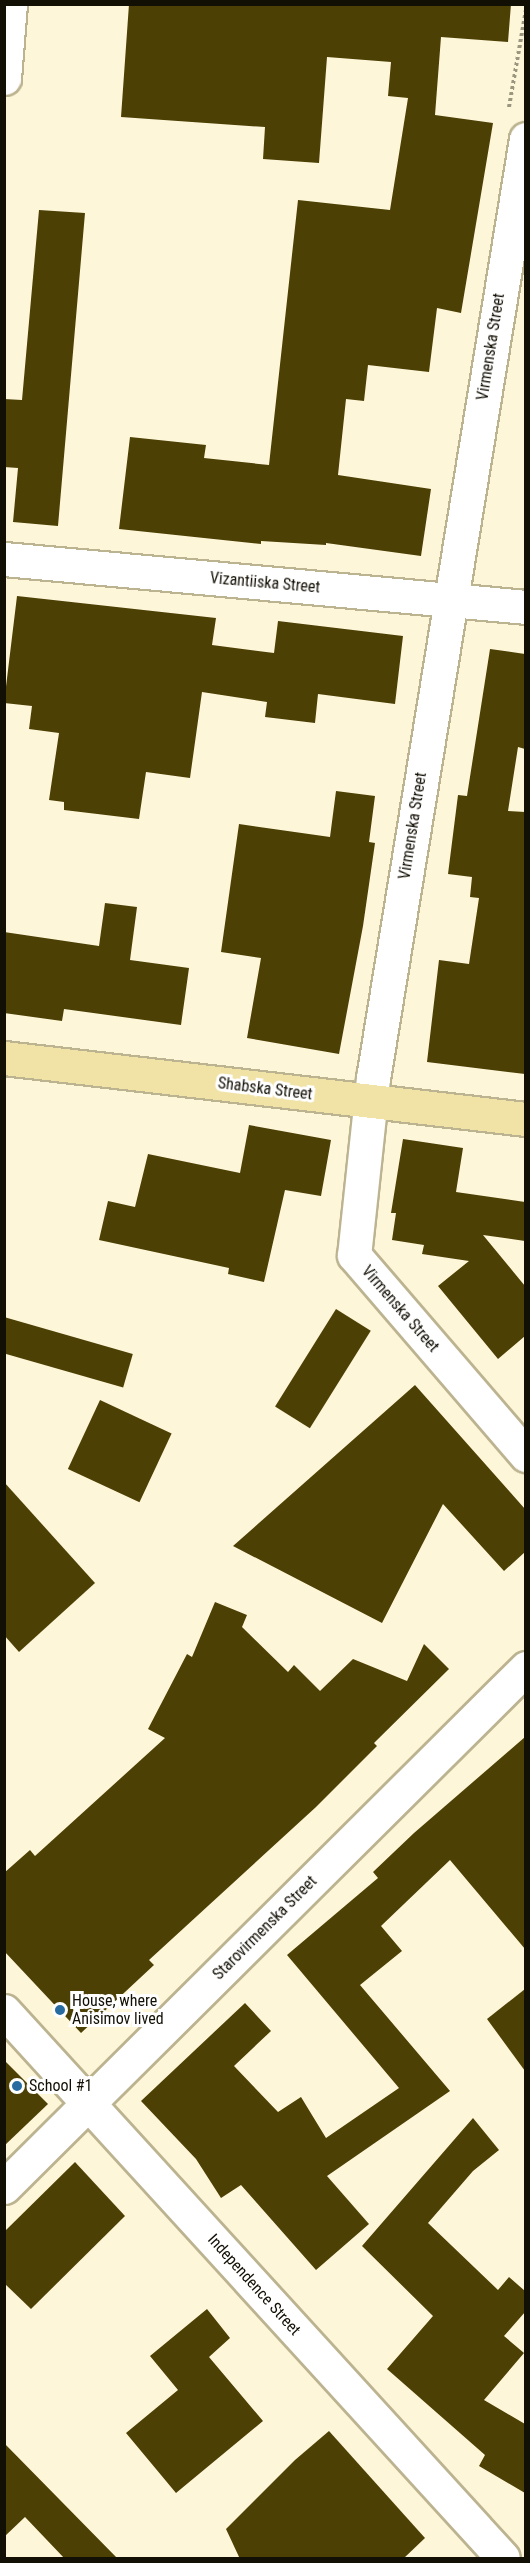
<!DOCTYPE html>
<style>
body{margin:0}
#map{position:relative;width:530px;height:2563px;overflow:hidden;background:#fef6d9;font-family:"Roboto Condensed",sans-serif}
div>[style]{position:absolute}
.building>*{inset:0;background:#4d4005;transform-origin:0 0}
.path>*{height:4px;margin-top:-2px;transform-origin:0;background:repeating-linear-gradient(90deg,#9b9680 0 3px,transparent 0 6px)}
.roads{filter:drop-shadow(2px 0 #bcb390) drop-shadow(-2px 0 #bcb390) drop-shadow(0 2px #bcb390) drop-shadow(0 -2px #bcb390)}
.minor>*{height:33px;margin:-16.5px;padding:0 16.5px;transform-origin:16.5px;border-radius:16.5px;background:#fff}
.major>*{height:33px;margin:-16.5px;padding:0 16.5px;transform-origin:16.5px;border-radius:16.5px;background:#f1e2a6}
.dots>*{width:16px;height:16px;translate:-50% -50%;box-sizing:border-box;border:3px solid #fff;border-radius:50%}
span{translate:-50% -50%;white-space:nowrap;text-align:center;line-height:1.15;-webkit-text-stroke:6px #fff;paint-order:stroke}
.street-label{font-size:16px;color:#120f04}
.poi-label{font-size:16px;color:#120f04}
.left{translate:0 -50%;text-align:left}
.frame{position:absolute;inset:0;border:6px solid #120f04;pointer-events:none}
</style>
<div id="map">
<div class="building">
<i style="clip-path:polygon(129px 4px,511px 4px,508px 42px,441px 37px,435px 115px,493px 123px,461px 313px,437px 308px,429px 372px,368px 365px,364px 401px,346px 399px,338px 475px,431px 489px,421px 556px,326px 543px,326px 545px,261px 541px,261px 544px,119px 529px,130px 437px,206px 445px,204px 458px,269px 465px,298px 200px,390px 210px,408px 98px,388px 96px,391px 62px,327px 57px,319px 163px,263px 159px,265px 127px,121px 117px)"></i>
<i style="clip-path:polygon(39px 210px,85px 213px,58px 526px,13px 522px,18px 468px,4px 467px,4px 399px,22px 400px)"></i>
<i style="clip-path:polygon(17px 596px,216px 618px,212px 645px,274px 653px,278px 621px,403px 636px,395px 704px,318px 694px,315px 723px,265px 717px,267px 702px,202px 692px,190px 778px,146px 772px,139px 819px,64px 810px,64px 802px,49px 800px,59px 733px,29px 729px,32px 706px,4px 703px)"></i>
<i style="clip-path:polygon(490px 649px,525px 654px,525px 749px,518px 747px,508px 811px,525px 812px,525px 1074px,427px 1062px,439px 960px,469px 964px,479px 898px,470px 897px,472px 877px,448px 874px,458px 795px,467px 796px)"></i>
<i style="clip-path:polygon(336px 791px,375px 796px,369px 842px,375px 843px,363px 926px,339px 1054px,247px 1038px,261px 958px,221px 952px,239px 824px,330px 837px)"></i>
<i style="clip-path:polygon(105px 903px,137px 907px,130px 960px,189px 968px,181px 1025px,64px 1009px,62px 1021px,4px 1013px,4px 932px,99px 946px)"></i>
<i style="clip-path:polygon(249px 1125px,331px 1140px,321px 1196px,285px 1190px,264px 1282px,228px 1274px,229px 1268px,99px 1240px,108px 1201px,135px 1207px,148px 1154px,240px 1173px)"></i>
<i style="clip-path:polygon(403px 1139px,463px 1148px,456px 1192px,525px 1202px,525px 1241px,483px 1235px,525px 1286px,525px 1336px,498px 1359px,438px 1286px,469px 1261px,422px 1254px,424px 1245px,392px 1240px,396px 1213px,391px 1213px)"></i>
<i style="left:336px;top:1309px;width:41px;height:115px;rotate:32deg"></i>
<i style="left:4px;top:1317px;width:134px;height:35px;rotate:16deg"></i>
<i style="clip-path:polygon(415px 1385px,525px 1509px,525px 1552px,504px 1571px,443px 1504px,382px 1623px,233px 1546px)"></i>
<i style="left:100px;top:1400px;width:79px;height:76px;rotate:25deg"></i>
<i style="clip-path:polygon(4px 1482px,95px 1583px,19px 1652px,4px 1635px)"></i>
<i style="clip-path:polygon(215px 1602px,247px 1615px,242px 1627px,288px 1672px,294px 1665px,320px 1691px,353px 1659px,407px 1681px,424px 1644px,449px 1669px,374px 1743px,377px 1746px,316px 1807px,149px 1960px,154px 1965px,81px 2033px,4px 1951px,4px 1873px,30px 1850px,35px 1856px,165px 1738px,148px 1729px,187px 1654px,192px 1657px)"></i>
<i style="clip-path:polygon(525px 1737px,525px 1949px,450px 1860px,381px 1926px,402px 1951px,360px 1985px,450px 2091px,327px 2176px,369px 2224px,316px 2270px,241px 2185px,221px 2198px,196px 2159px,141px 2101px,245px 2003px,271px 2031px,234px 2066px,278px 2112px,301px 2097px,326px 2138px,399px 2088px,287px 1955px,378px 1878px,373px 1872px,414px 1833px)"></i>
<i style="clip-path:polygon(525px 1989px,525px 2071px,487px 2019px)"></i>
<i style="clip-path:polygon(4px 2060px,48px 2104px,4px 2146px)"></i>
<i style="clip-path:polygon(473px 2118px,499px 2150px,473px 2171px,428px 2223px,498px 2290px,509px 2277px,525px 2291px,525px 2312px,504px 2336px,524px 2353px,484px 2400px,525px 2424px,525px 2493px,479px 2466px,485px 2455px,387px 2369px,433px 2316px,362px 2246px)"></i>
<i style="clip-path:polygon(75px 2162px,125px 2216px,31px 2309px,4px 2283px,4px 2232px)"></i>
<i style="clip-path:polygon(207px 2309px,230px 2338px,209px 2357px,263px 2421px,176px 2493px,126px 2433px,178px 2390px,150px 2356px)"></i>
<i style="clip-path:polygon(329px 2431px,425px 2538px,403px 2559px,240px 2559px,226px 2529px,295px 2460px)"></i>
<i style="clip-path:polygon(4px 2443px,118px 2559px,65px 2559px,25px 2517px,4px 2537px)"></i>
</div>
<div class="path">
<i style="left:509px;top:107px;width:98px;rotate:-80.1deg"></i>
</div>
<div class="roads">
<div class="minor">
<i style="left:4px;top:78px;width:74px;rotate:-85.4deg"></i>
<i style="left:526px;top:139px;width:951px;rotate:99.25deg"></i>
<i style="left:373px;top:1078px;width:178px;rotate:96.1deg"></i>
<i style="left:354px;top:1255px;width:264px;rotate:49.3deg"></i>
<i style="left:4px;top:559px;width:524px;rotate:5.25deg"></i>
<i style="left:4px;top:2011px;width:740px;rotate:47.63deg"></i>
<i style="left:4px;top:2187px;width:736px;rotate:-44.83deg"></i>
</div>
<div class="major">
<i style="left:4px;top:1058px;width:526px;rotate:6.67deg"></i>
</div>
</div>
<div class="dots">
<i style="left:60px;top:2010px;background:#276ba0"></i>
<i style="left:17px;top:2086px;background:#276ba0"></i>
</div>
<div class="street-label">
<span style="left:491px;top:347px;rotate:-81deg">Virmenska Street</span>
<span style="left:265px;top:583px;rotate:5deg">Vizantiiska Street</span>
<span style="left:413px;top:826px;rotate:-81deg">Virmenska Street</span>
<span style="left:265px;top:1089px;rotate:7deg">Shabska Street</span>
<span style="left:400px;top:1309px;rotate:49deg">Virmenska Street</span>
<span style="left:265px;top:1928px;rotate:-45deg">Starovirmenska Street</span>
<span style="left:254px;top:2285px;rotate:48deg">Independence Street</span>
</div>
<div class="poi-label">
<span class="left" style="left:72px;top:2010px">House, where<br>Anisimov lived</span>
<span class="left" style="left:29px;top:2086px">School #1</span>
</div>
<div class="frame"></div>
</div>
